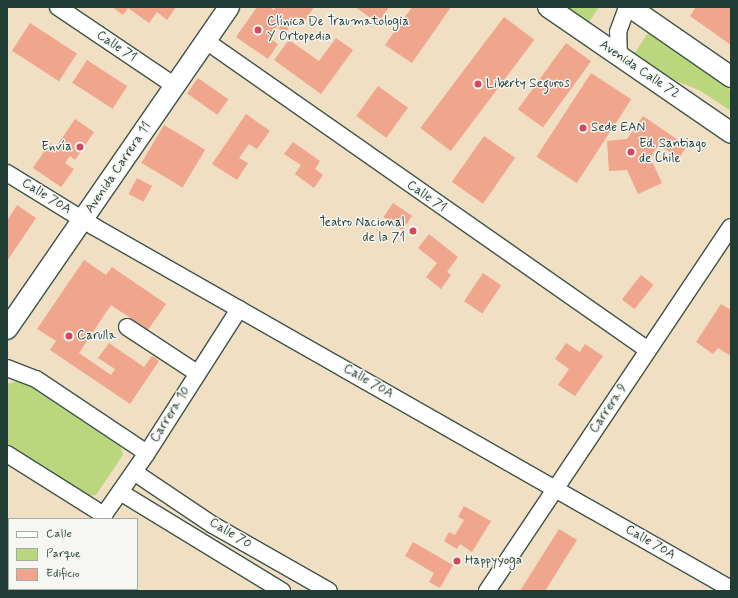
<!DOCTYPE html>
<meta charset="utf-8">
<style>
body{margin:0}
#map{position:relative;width:738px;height:598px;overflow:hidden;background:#f0dfc2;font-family:Mynerve,sans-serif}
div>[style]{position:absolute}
.green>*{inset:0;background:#bad77e}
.building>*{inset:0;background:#f0a58d;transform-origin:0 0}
.roads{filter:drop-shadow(1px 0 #3e5549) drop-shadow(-1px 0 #3e5549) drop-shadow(0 1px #3e5549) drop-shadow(0 -1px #3e5549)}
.minor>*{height:16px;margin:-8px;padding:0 8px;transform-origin:8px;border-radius:8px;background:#fff}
.major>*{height:20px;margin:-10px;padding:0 10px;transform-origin:10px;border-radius:10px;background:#fff}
.dots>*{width:11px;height:11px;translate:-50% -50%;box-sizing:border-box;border:2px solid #f6f6f2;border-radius:50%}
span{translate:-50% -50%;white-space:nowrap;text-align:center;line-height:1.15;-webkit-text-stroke:3px #f6f6f2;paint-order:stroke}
.poi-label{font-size:13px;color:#1f3d34}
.left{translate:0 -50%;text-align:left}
.right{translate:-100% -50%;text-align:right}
.street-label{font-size:13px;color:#1f3d34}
.frame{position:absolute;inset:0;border:8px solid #1f3d34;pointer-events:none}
.legend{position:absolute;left:8px;top:518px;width:130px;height:72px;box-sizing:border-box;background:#f6f6f2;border:1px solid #a0aca6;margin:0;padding:5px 7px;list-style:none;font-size:12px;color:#1f3d34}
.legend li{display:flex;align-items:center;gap:8px;height:20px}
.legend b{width:20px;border:1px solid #a0aca6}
</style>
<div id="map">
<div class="green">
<i style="clip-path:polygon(567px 7px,599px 7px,589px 22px)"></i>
<i style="clip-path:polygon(648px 33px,731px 90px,731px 111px,699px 90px,676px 81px,634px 54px)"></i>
<i style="clip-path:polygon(21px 380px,121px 447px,123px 455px,96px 495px,86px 496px,7px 447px,7px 384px)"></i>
</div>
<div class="building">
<i style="clip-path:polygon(112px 7px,176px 7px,167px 20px,157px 12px,149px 23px,128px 8px,123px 15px)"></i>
<i style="clip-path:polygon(257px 7px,270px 7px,274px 10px,276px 7px,314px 7px,304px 22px,297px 17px,285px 33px,277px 27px,269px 38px,278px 44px,268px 59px,236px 37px)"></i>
<i style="clip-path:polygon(355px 7px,389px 7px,378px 23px)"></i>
<i style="clip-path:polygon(412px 7px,451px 7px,412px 63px,385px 45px)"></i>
<i style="clip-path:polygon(696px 7px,731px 7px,731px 45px,690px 16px)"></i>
<i style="left:504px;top:17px;width:38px;height:139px;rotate:37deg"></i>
<i style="left:30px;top:23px;width:56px;height:33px;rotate:33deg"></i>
<i style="clip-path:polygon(336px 38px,353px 50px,321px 94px,274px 60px,289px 40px,319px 61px)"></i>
<i style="left:566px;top:43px;width:31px;height:82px;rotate:36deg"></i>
<i style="left:87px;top:60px;width:48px;height:27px;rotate:33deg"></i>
<i style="left:591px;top:73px;width:48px;height:100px;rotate:33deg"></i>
<i style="left:198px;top:78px;width:37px;height:19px;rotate:35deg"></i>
<i style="left:378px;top:86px;width:37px;height:37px;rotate:36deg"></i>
<i style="clip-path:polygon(246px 114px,270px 131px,257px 149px,249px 144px,239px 158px,248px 163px,237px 180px,212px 164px)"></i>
<i style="clip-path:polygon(643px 116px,687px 146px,679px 158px,659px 145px,650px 157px,662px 183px,638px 194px,627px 170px,609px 171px,607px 141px,627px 139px)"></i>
<i style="clip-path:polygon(75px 119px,94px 132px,75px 160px,70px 156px,65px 163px,74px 169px,61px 187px,33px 168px,50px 143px,56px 147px)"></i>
<i style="left:164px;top:125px;width:48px;height:44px;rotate:31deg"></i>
<i style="left:484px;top:136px;width:38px;height:56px;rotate:35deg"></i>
<i style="clip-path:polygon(293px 142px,320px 161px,315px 169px,323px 175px,314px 188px,295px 174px,301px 165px,284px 154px)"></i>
<i style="left:137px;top:178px;width:17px;height:18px;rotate:28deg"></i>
<i style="left:393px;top:203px;width:23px;height:17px;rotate:34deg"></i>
<i style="clip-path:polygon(17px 205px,36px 218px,7px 261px,7px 221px)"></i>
<i style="clip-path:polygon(429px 234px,458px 257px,447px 272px,451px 275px,441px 289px,426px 277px,437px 263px,418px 248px)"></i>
<i style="clip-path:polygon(84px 260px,106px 275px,112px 267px,166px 304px,148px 330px,111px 305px,79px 353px,111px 375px,115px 369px,98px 358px,109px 343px,144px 367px,152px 356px,159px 361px,130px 404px,50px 350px,56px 341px,37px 329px)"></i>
<i style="left:483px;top:273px;width:22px;height:34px;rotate:34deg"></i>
<i style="left:641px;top:275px;width:16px;height:31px;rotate:38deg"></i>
<i style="clip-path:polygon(721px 304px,731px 310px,731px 356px,718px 348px,713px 354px,696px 342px)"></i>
<i style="clip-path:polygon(566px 343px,580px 352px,585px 344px,603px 356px,575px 396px,558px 385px,569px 369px,555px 359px)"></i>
<i style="clip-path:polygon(464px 506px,491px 521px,472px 552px,460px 544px,457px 549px,444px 541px,449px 532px,455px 535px,464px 520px,458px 517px)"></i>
<i style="clip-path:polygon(559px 529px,577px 540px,545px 591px,520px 591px)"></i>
<i style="clip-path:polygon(413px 542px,453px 565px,440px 588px,429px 582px,434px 573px,405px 556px)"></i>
</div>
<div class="roads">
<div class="minor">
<i style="left:58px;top:7px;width:141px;rotate:34deg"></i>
<i style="left:206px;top:41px;width:539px;rotate:34.96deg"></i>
<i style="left:619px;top:56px;width:24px;rotate:-92deg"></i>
<i style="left:618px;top:32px;width:27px;rotate:-70deg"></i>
<i style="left:7px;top:173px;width:101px;rotate:31.6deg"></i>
<i style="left:93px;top:226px;width:734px;rotate:29.64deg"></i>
<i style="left:127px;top:327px;width:84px;rotate:33.3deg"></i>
<i style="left:7px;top:368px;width:31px;rotate:21deg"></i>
<i style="left:36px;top:379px;width:133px;rotate:33.7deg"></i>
<i style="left:7px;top:454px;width:115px;rotate:32.2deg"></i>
<i style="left:134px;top:472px;width:95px;rotate:33.9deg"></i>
<i style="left:213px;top:525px;width:133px;rotate:29.6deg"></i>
<i style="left:120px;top:492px;width:190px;rotate:31.4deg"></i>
<i style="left:101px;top:519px;width:80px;rotate:-55.1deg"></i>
<i style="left:147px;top:453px;width:171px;rotate:-57.4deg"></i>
<i style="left:51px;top:591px;width:3px;rotate:-45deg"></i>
<i style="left:487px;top:591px;width:438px;rotate:-56.2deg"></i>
</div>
<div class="major">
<i style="left:548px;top:7px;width:222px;rotate:34.5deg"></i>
<i style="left:630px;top:7px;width:123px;rotate:34.7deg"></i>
<i style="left:7px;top:329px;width:391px;rotate:-55.4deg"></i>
</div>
</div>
<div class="dots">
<i style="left:258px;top:30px;background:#d1495b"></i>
<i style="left:478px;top:84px;background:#d1495b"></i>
<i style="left:583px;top:128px;background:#d1495b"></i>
<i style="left:80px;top:147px;background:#d1495b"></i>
<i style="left:631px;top:152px;background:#d1495b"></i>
<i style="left:413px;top:231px;background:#d1495b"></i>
<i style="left:69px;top:336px;background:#d1495b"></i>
<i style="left:457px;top:561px;background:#d1495b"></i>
</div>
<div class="poi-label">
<span class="left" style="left:267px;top:30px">Clínica De Traumatologia<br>Y Ortopedia</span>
<span class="left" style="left:486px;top:84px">Liberty Seguros</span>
<span class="left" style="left:591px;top:128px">Sede EAN</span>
<span class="left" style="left:639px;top:152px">Ed. Santiago<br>de Chile</span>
<span class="right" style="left:72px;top:147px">Envía</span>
<span class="right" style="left:405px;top:231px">Teatro Nacional<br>de la 71</span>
<span class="left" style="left:77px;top:336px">Carulla</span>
<span class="left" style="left:465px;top:561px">Happyyoga</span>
</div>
<div class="street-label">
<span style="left:116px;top:47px;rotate:34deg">Calle 71</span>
<span style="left:639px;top:70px;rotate:34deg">Avenida Calle 72</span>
<span style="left:119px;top:168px;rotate:-56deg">Avenida Carrera 11</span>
<span style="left:46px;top:197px;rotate:32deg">Calle 70A</span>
<span style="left:426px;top:197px;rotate:35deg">Calle 71</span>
<span style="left:368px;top:382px;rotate:30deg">Calle 70A</span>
<span style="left:609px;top:409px;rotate:-56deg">Carrera 9</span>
<span style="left:171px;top:415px;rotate:-58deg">Carrera 10</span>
<span style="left:230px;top:534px;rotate:31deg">Calle 70</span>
<span style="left:650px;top:543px;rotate:30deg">Calle 70A</span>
</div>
<div class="frame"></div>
<ul class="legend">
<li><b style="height:5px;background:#fff"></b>Calle</li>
<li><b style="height:11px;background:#bad77e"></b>Parque</li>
<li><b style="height:11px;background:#f0a58d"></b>Edificio</li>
</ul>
</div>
